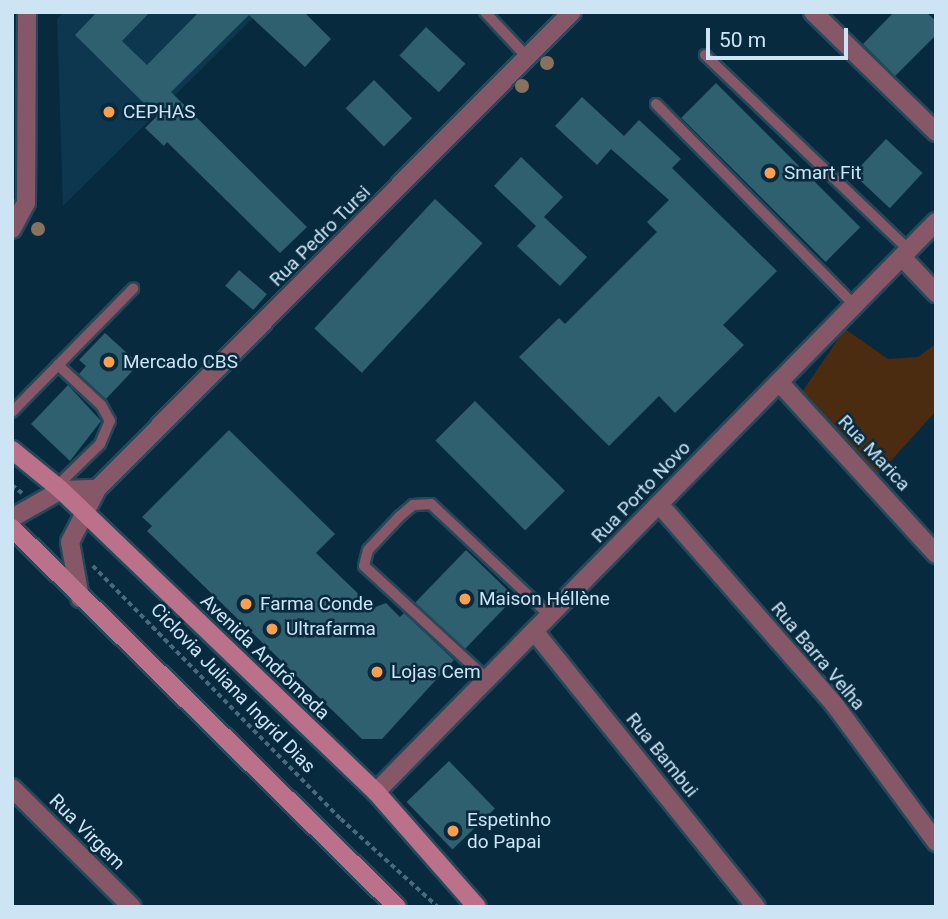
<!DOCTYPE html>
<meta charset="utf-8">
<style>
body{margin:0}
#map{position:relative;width:948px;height:919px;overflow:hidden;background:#072a3e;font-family:Roboto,sans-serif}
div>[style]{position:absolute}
.built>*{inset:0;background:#0d374f}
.green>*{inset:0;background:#4b2c10}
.building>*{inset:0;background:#2f606f;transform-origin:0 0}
.path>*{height:3.5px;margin-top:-1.75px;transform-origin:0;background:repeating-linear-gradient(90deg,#4a697c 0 5px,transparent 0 8.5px)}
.roads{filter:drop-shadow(2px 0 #27485b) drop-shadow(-2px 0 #27485b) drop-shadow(0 2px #27485b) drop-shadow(0 -2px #27485b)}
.lane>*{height:10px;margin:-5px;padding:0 5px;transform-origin:5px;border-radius:5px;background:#865766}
.street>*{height:18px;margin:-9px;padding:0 9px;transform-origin:9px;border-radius:9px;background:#865766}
.secondary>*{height:18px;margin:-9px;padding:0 9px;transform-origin:9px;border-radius:9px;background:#bc718a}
.trees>*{width:14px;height:14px;margin:-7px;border-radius:50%;background:#88725e}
.dots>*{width:19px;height:19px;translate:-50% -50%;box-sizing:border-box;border:4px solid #072a3e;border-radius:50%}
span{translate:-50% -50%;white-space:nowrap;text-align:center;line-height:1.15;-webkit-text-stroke:5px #072a3e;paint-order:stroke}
.poi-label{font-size:19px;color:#cde4f5}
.left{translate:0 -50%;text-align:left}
.street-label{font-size:19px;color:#cde4f5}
.frame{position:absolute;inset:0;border:14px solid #cde4f5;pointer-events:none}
.scale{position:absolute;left:706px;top:28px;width:142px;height:32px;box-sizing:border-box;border:4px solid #cde4f5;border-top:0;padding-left:9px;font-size:21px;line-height:24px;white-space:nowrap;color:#cde4f5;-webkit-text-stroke:5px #072a3e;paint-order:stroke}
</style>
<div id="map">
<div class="built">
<i style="clip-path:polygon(64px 12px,259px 12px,63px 206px,57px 19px)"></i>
</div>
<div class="green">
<i style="clip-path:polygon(845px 329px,888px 359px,918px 357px,936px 344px,936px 411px,878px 475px,800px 395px)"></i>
</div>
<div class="building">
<i style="clip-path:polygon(97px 12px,150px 12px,122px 41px,147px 65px,199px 12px,304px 12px,331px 39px,305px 67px,249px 15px,171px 92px,307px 227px,280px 253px,167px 142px,164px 146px,145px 128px,157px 116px,75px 35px)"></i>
<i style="clip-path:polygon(894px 12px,926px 12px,936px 21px,936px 35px,895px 76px,863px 44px)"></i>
<i style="left:426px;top:27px;width:54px;height:39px;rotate:43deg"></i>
<i style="left:374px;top:80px;width:54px;height:40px;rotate:45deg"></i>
<i style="left:716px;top:83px;width:204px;height:49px;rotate:45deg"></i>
<i style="clip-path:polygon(582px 97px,624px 136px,639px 120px,681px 159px,672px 168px,777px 271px,723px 325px,744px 345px,675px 413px,659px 396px,609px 446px,519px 357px,559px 318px,565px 324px,657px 232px,647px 222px,669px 200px,611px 149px,597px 165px,555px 126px)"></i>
<i style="left:886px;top:139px;width:50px;height:48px;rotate:43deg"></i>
<i style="clip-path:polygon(521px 157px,563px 197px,544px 217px,587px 257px,560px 286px,517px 246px,536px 226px,494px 186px)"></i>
<i style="left:435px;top:199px;width:65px;height:177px;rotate:43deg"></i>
<i style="left:239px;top:270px;width:37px;height:21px;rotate:41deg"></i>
<i style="clip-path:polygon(105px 333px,139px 364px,106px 399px,79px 374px,86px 366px,79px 360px)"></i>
<i style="clip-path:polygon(68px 385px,101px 421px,70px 461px,31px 424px)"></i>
<i style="left:475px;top:401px;width:127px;height:56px;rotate:45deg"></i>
<i style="clip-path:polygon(229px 430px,335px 534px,316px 553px,373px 608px,386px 603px,400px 617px,404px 613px,454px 660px,382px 739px,362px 739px,147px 531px,152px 526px,142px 517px)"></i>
<i style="left:466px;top:550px;width:68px;height:73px;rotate:44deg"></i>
<i style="left:449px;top:761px;width:66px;height:59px;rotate:46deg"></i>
</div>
<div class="path">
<i style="left:12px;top:485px;width:13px;rotate:39deg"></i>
<i style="left:93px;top:566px;width:354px;rotate:45.6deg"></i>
<i style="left:341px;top:819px;width:131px;rotate:42.2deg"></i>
</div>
<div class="roads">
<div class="lane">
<i style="left:485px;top:12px;width:62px;rotate:47deg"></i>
<i style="left:705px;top:55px;width:282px;rotate:43.7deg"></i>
<i style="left:656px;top:104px;width:282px;rotate:45.4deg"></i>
<i style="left:12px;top:412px;width:173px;rotate:-45.5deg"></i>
<i style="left:57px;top:486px;width:60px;rotate:-44.3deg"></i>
<i style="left:100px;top:444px;width:25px;rotate:-67deg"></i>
<i style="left:110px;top:421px;width:18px;rotate:-119deg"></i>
<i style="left:101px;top:405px;width:59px;rotate:-137.1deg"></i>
<i style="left:487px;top:679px;width:167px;rotate:-137.4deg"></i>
<i style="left:364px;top:566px;width:16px;rotate:-76deg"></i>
<i style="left:368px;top:550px;width:47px;rotate:-46.7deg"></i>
<i style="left:400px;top:516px;width:17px;rotate:-40deg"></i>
<i style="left:413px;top:505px;width:18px;rotate:-3deg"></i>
<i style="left:431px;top:504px;width:162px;rotate:43.2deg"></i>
</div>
<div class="street">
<i style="left:813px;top:12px;width:172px;rotate:44.3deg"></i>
<i style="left:12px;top:229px;width:30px;rotate:-62deg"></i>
<i style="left:26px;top:203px;width:191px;rotate:-89.7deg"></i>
<i style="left:902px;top:257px;width:50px;rotate:46.6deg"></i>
<i style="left:779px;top:382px;width:233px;rotate:47.6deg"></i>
<i style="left:659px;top:504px;width:266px;rotate:48.8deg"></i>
<i style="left:834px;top:704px;width:172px;rotate:53.5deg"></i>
<i style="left:12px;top:518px;width:56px;rotate:-29.7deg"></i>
<i style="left:61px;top:490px;width:36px;rotate:-2deg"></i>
<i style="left:80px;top:598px;width:57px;rotate:-100.1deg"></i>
<i style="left:70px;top:542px;width:59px;rotate:-63deg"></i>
<i style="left:97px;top:489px;width:673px;rotate:-45.12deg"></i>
<i style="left:534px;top:631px;width:354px;rotate:51.2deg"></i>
<i style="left:12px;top:788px;width:169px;rotate:44.8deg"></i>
<i style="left:376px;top:792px;width:799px;rotate:-45.51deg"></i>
</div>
<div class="secondary">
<i style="left:12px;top:450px;width:63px;rotate:39.2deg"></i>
<i style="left:61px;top:490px;width:436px;rotate:43.8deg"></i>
<i style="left:376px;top:792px;width:153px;rotate:48.7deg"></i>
<i style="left:12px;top:528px;width:540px;rotate:44.55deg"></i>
</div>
</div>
<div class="trees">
<i style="left:547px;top:63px"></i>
<i style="left:522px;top:86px"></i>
<i style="left:38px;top:229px"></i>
</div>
<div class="dots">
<i style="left:109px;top:112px;background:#fa9f4f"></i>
<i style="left:770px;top:173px;background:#fa9f4f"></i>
<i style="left:109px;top:362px;background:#fa9f4f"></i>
<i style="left:465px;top:599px;background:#fa9f4f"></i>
<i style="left:246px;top:604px;background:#fa9f4f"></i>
<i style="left:272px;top:629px;background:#fa9f4f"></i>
<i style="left:377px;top:672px;background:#fa9f4f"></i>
<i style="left:453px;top:831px;background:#fa9f4f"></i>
</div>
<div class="poi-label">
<span class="left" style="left:123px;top:112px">CEPHAS</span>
<span class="left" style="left:784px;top:173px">Smart Fit</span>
<span class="left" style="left:123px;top:362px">Mercado CBS</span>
<span class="left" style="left:479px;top:599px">Maison Héllène</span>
<span class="left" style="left:260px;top:604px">Farma Conde</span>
<span class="left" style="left:286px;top:629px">Ultrafarma</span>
<span class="left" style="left:391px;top:672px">Lojas Cem</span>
<span class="left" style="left:467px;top:831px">Espetinho<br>do Papai</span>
</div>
<div class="street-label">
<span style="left:320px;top:236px;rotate:-45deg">Rua Pedro Tursi</span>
<span style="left:874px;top:453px;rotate:47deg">Rua Marica</span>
<span style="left:641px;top:492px;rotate:-46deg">Rua Porto Novo</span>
<span style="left:818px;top:656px;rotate:50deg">Rua Barra Velha</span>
<span style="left:265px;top:657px;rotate:44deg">Avenida Andrômeda</span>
<span style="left:233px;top:688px;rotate:46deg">Ciclovia Juliana Ingrid Dias</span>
<span style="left:662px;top:755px;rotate:51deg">Rua Bambui</span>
<span style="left:87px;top:832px;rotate:45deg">Rua Virgem</span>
</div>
<div class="frame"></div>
<div class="scale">50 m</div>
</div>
